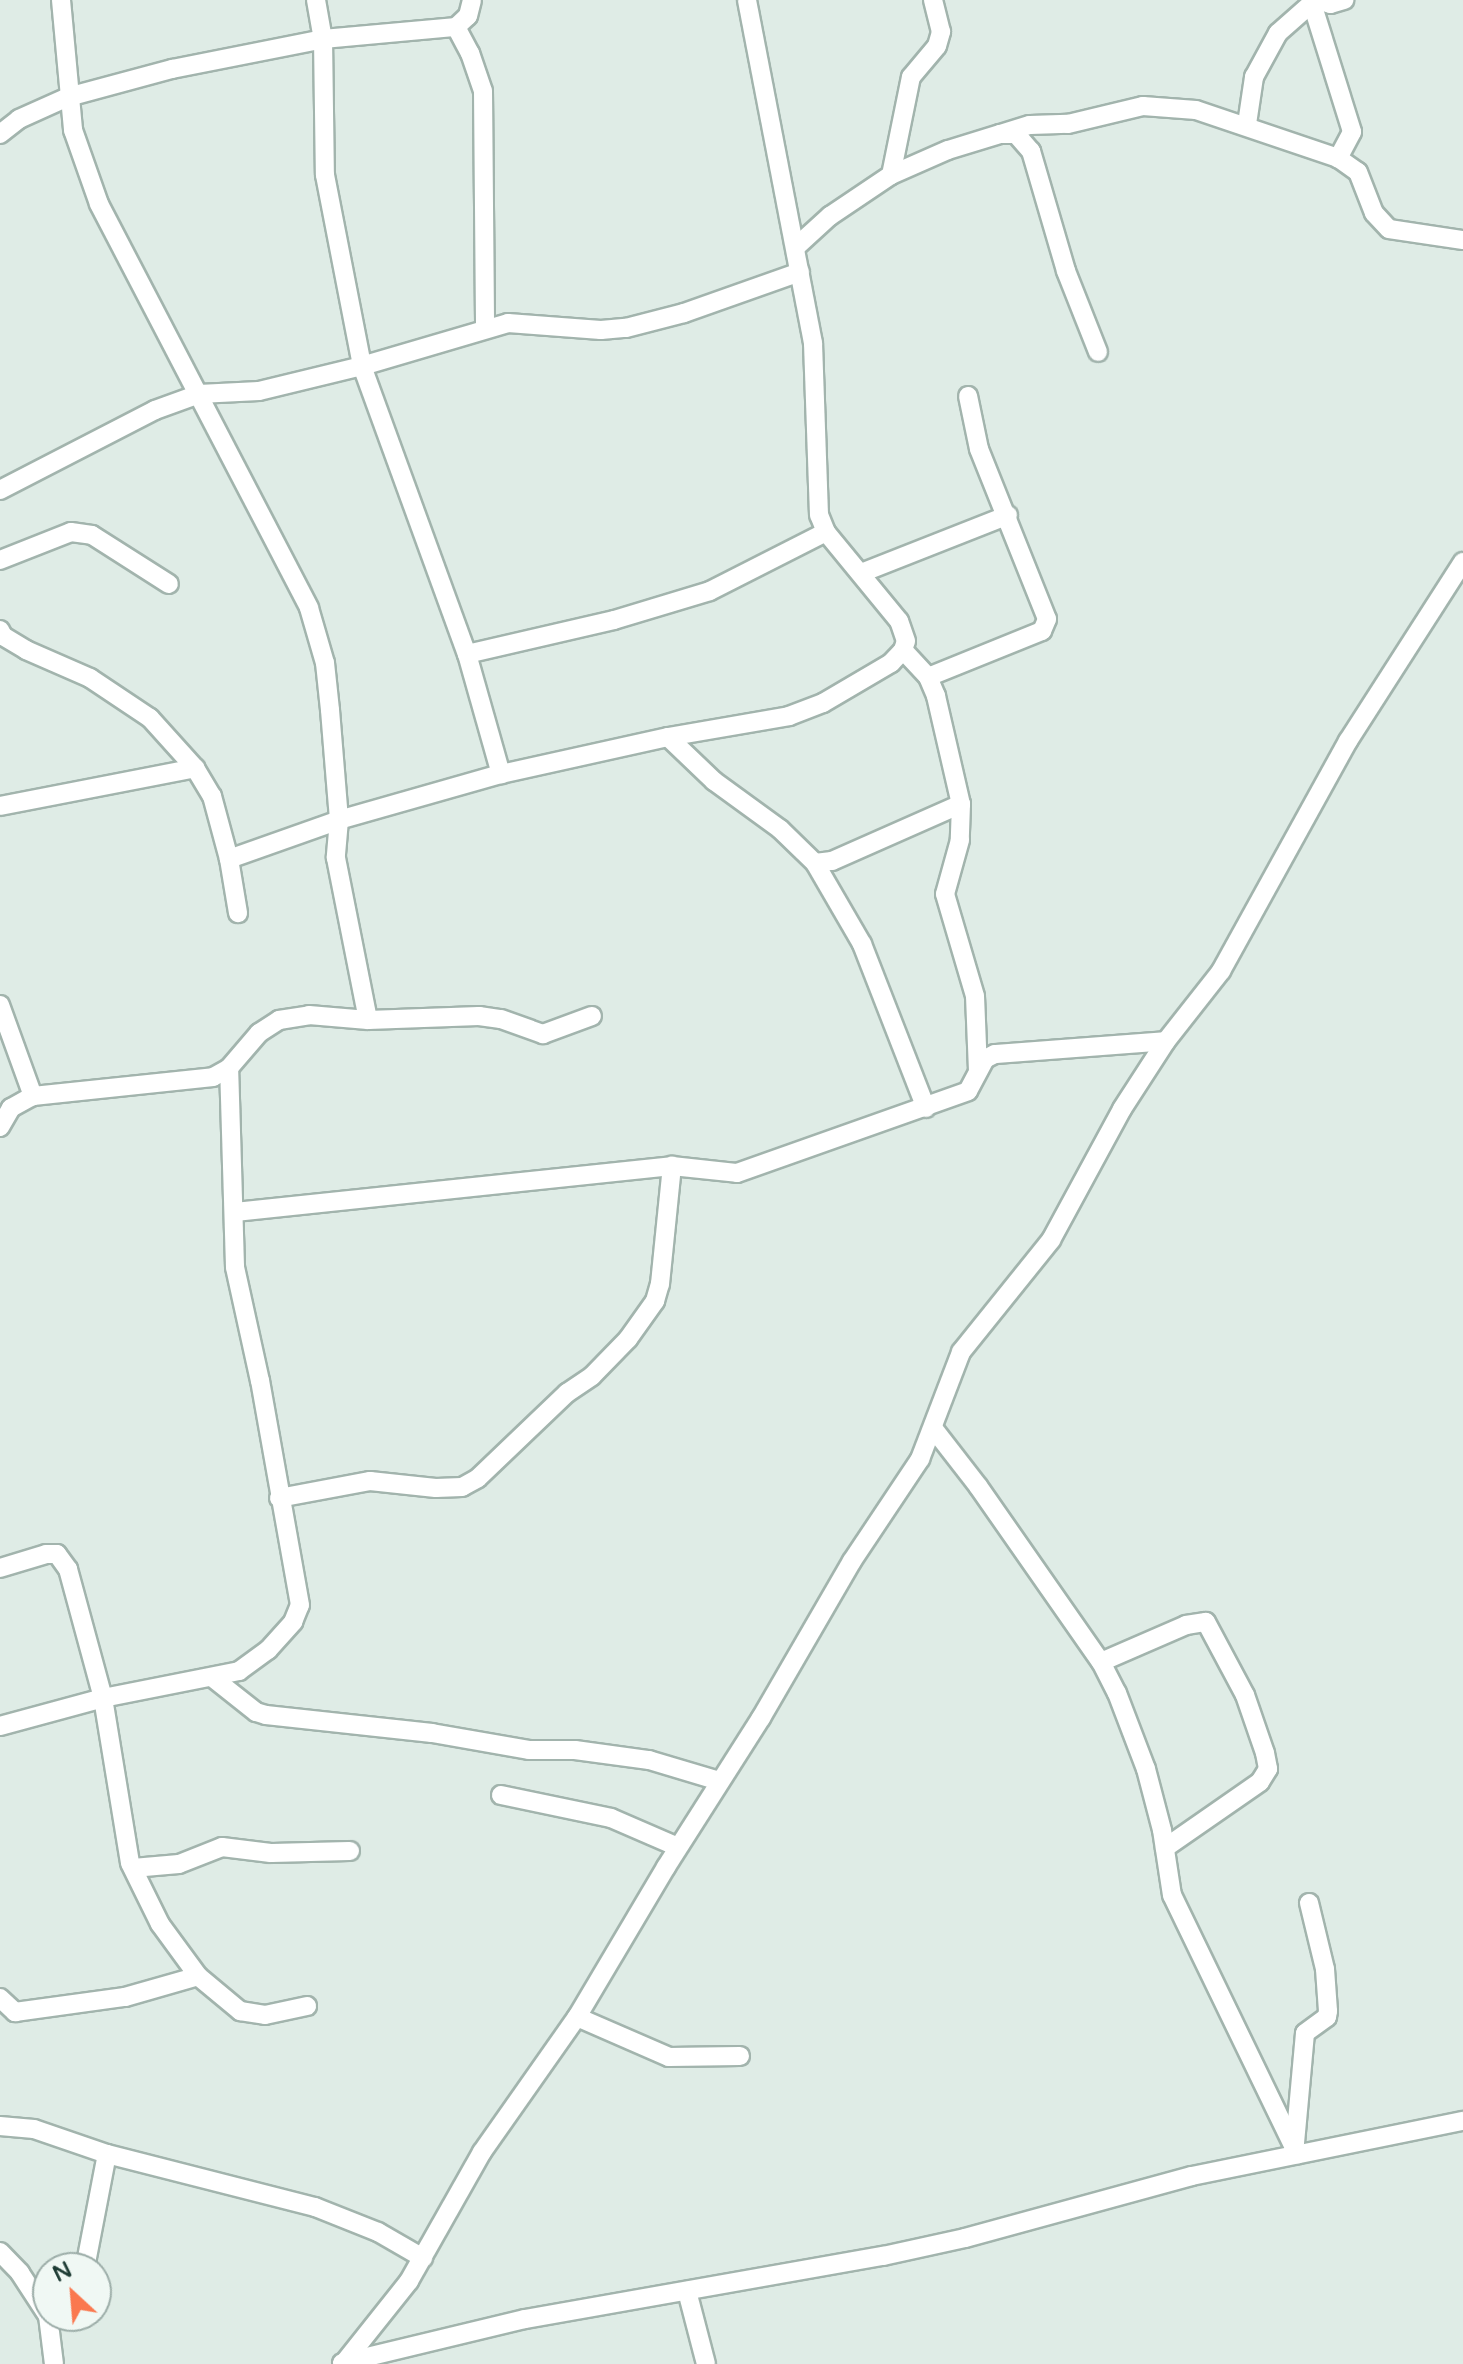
<!DOCTYPE html>
<style>
body{margin:0}
#map{position:relative;width:1463px;height:2364px;overflow:hidden;background:#dfece6;font-family:"Varela Round",sans-serif}
div>[style]{position:absolute}
.roads{filter:drop-shadow(2px 0 #a2b4ad) drop-shadow(-2px 0 #a2b4ad) drop-shadow(0 2px #a2b4ad) drop-shadow(0 -2px #a2b4ad)}
.minor>*{height:18px;margin:-9px;padding:0 9px;transform-origin:9px;border-radius:9px;background:#fff}
span{translate:-50% -50%;white-space:nowrap;text-align:center;line-height:1.15;-webkit-text-stroke:7px #f0f8f4;paint-order:stroke}
.north{position:absolute;left:32px;top:2252px;width:80px;height:80px;box-sizing:border-box;background:#f0f8f4;border:2px solid #9cada8;border-radius:50%;rotate:334deg;font-size:22px;font-weight:700;line-height:32px;text-align:center;color:#1f3d35}
.north::after{content:'';display:block;margin:auto;width:28px;height:36px;background:#fa784f;clip-path:polygon(50% 0,100% 100%,50% 72%,0 100%)}
</style>
<div id="map">
<div class="roads">
<div class="minor">
<i style="left:61px;top:0;width:131px;rotate:84.7deg"></i>
<i style="left:73px;top:130px;width:78px;rotate:70.6deg"></i>
<i style="left:99px;top:204px;width:455px;rotate:62.5deg"></i>
<i style="left:309px;top:608px;width:57px;rotate:73.8deg"></i>
<i style="left:325px;top:663px;width:47px;rotate:83.9deg"></i>
<i style="left:330px;top:710px;width:110px;rotate:85.3deg"></i>
<i style="left:339px;top:820px;width:38px;rotate:95deg"></i>
<i style="left:336px;top:858px;width:165px;rotate:78.8deg"></i>
<i style="left:316px;top:0;width:40px;rotate:80deg"></i>
<i style="left:323px;top:39px;width:136px;rotate:89.2deg"></i>
<i style="left:325px;top:175px;width:195px;rotate:79deg"></i>
<i style="left:362px;top:366px;width:307px;rotate:70deg"></i>
<i style="left:467px;top:654px;width:125px;rotate:74.2deg"></i>
<i style="left:1311px;top:0;width:138px;rotate:72.7deg"></i>
<i style="left:1352px;top:132px;width:30px;rotate:118deg"></i>
<i style="left:1318px;top:0;width:13px;rotate:18deg"></i>
<i style="left:1330px;top:4px;width:15px;rotate:-16deg"></i>
<i style="left:456px;top:27px;width:30px;rotate:62deg"></i>
<i style="left:470px;top:53px;width:40px;rotate:71.1deg"></i>
<i style="left:483px;top:91px;width:238px;rotate:89.5deg"></i>
<i style="left:1247px;top:124px;width:48px;rotate:-81.5deg"></i>
<i style="left:1254px;top:77px;width:50px;rotate:-61.4deg"></i>
<i style="left:1278px;top:33px;width:45px;rotate:-41.4deg"></i>
<i style="left:0;top:134px;width:24px;rotate:-38deg"></i>
<i style="left:19px;top:119px;width:54px;rotate:-24.2deg"></i>
<i style="left:68px;top:97px;width:108px;rotate:-15.1deg"></i>
<i style="left:172px;top:69px;width:154px;rotate:-11.2deg"></i>
<i style="left:323px;top:39px;width:134px;rotate:-5.2deg"></i>
<i style="left:456px;top:27px;width:16px;rotate:-43deg"></i>
<i style="left:468px;top:16px;width:16px;rotate:-76deg"></i>
<i style="left:1000px;top:134px;width:31px;rotate:-17deg"></i>
<i style="left:1030px;top:125px;width:38px;rotate:-2deg"></i>
<i style="left:1068px;top:124px;width:77px;rotate:-13.5deg"></i>
<i style="left:1143px;top:106px;width:53px;rotate:4.3deg"></i>
<i style="left:1196px;top:110px;width:150px;rotate:18.7deg"></i>
<i style="left:1338px;top:158px;width:24px;rotate:35deg"></i>
<i style="left:1358px;top:172px;width:44px;rotate:68.7deg"></i>
<i style="left:1374px;top:213px;width:22px;rotate:47deg"></i>
<i style="left:1389px;top:229px;width:75px;rotate:8.5deg"></i>
<i style="left:891px;top:175px;width:100px;rotate:-78.5deg"></i>
<i style="left:911px;top:77px;width:40px;rotate:-50deg"></i>
<i style="left:937px;top:46px;width:15px;rotate:-74deg"></i>
<i style="left:941px;top:32px;width:33px;rotate:-104deg"></i>
<i style="left:797px;top:246px;width:45px;rotate:-42.3deg"></i>
<i style="left:830px;top:216px;width:73px;rotate:-33.9deg"></i>
<i style="left:891px;top:175px;width:62px;rotate:-23.7deg"></i>
<i style="left:948px;top:150px;width:54px;rotate:-17.1deg"></i>
<i style="left:1000px;top:134px;width:16px"></i>
<i style="left:1016px;top:134px;width:23px;rotate:49deg"></i>
<i style="left:1031px;top:151px;width:125px;rotate:73.7deg"></i>
<i style="left:1066px;top:271px;width:87px;rotate:68.4deg"></i>
<i style="left:0;top:490px;width:174px;rotate:-27.3deg"></i>
<i style="left:155px;top:410px;width:47px;rotate:-20deg"></i>
<i style="left:199px;top:394px;width:60px;rotate:-2.9deg"></i>
<i style="left:259px;top:391px;width:106px;rotate:-13.6deg"></i>
<i style="left:362px;top:366px;width:152px;rotate:-16.4deg"></i>
<i style="left:508px;top:323px;width:93px;rotate:4.3deg"></i>
<i style="left:601px;top:330px;width:25px;rotate:-5deg"></i>
<i style="left:626px;top:328px;width:60px;rotate:-14.5deg"></i>
<i style="left:684px;top:313px;width:123px;rotate:-19.5deg"></i>
<i style="left:0;top:560px;width:76px;rotate:-21.5deg"></i>
<i style="left:71px;top:532px;width:21px;rotate:8deg"></i>
<i style="left:92px;top:535px;width:91px;rotate:32.5deg"></i>
<i style="left:861px;top:573px;width:158px;rotate:-21.5deg"></i>
<i style="left:0;top:630px;width:7px;rotate:63deg"></i>
<i style="left:3px;top:636px;width:27px;rotate:31deg"></i>
<i style="left:26px;top:650px;width:70px;rotate:23.6deg"></i>
<i style="left:90px;top:678px;width:72px;rotate:33.7deg"></i>
<i style="left:150px;top:718px;width:67px;rotate:48deg"></i>
<i style="left:195px;top:768px;width:33px;rotate:59deg"></i>
<i style="left:212px;top:796px;width:65px;rotate:74.9deg"></i>
<i style="left:229px;top:859px;width:55px;rotate:80.5deg"></i>
<i style="left:903px;top:650px;width:37px;rotate:47deg"></i>
<i style="left:928px;top:677px;width:21px;rotate:67deg"></i>
<i style="left:936px;top:696px;width:111px;rotate:77deg"></i>
<i style="left:961px;top:804px;width:36px;rotate:92deg"></i>
<i style="left:960px;top:840px;width:56px;rotate:105.5deg"></i>
<i style="left:945px;top:894px;width:106px;rotate:73.6deg"></i>
<i style="left:975px;top:996px;width:75px;rotate:87.7deg"></i>
<i style="left:467px;top:654px;width:151px;rotate:-13deg"></i>
<i style="left:614px;top:620px;width:100px;rotate:-16.8deg"></i>
<i style="left:710px;top:591px;width:130px;rotate:-27deg"></i>
<i style="left:928px;top:677px;width:123px;rotate:-22deg"></i>
<i style="left:1042px;top:631px;width:13px;rotate:-67deg"></i>
<i style="left:1047px;top:619px;width:183px;rotate:-111.8deg"></i>
<i style="left:979px;top:449px;width:54px;rotate:-101.7deg"></i>
<i style="left:668px;top:737px;width:64px;rotate:43.7deg"></i>
<i style="left:714px;top:781px;width:82px;rotate:36deg"></i>
<i style="left:780px;top:829px;width:49px;rotate:44.2deg"></i>
<i style="left:815px;top:863px;width:17px;rotate:-7deg"></i>
<i style="left:832px;top:861px;width:141px;rotate:-23.8deg"></i>
<i style="left:0;top:806px;width:199px;rotate:-11deg"></i>
<i style="left:229px;top:859px;width:117px;rotate:-19.5deg"></i>
<i style="left:339px;top:820px;width:168px;rotate:-15.9deg"></i>
<i style="left:501px;top:774px;width:171px;rotate:-12.5deg"></i>
<i style="left:668px;top:737px;width:123px;rotate:-9.8deg"></i>
<i style="left:789px;top:716px;width:36px;rotate:-21deg"></i>
<i style="left:823px;top:703px;width:79px;rotate:-30.5deg"></i>
<i style="left:891px;top:663px;width:18px;rotate:-47deg"></i>
<i style="left:903px;top:650px;width:9px;rotate:-72deg"></i>
<i style="left:906px;top:641px;width:21px;rotate:-109deg"></i>
<i style="left:899px;top:621px;width:115px;rotate:-129.4deg"></i>
<i style="left:826px;top:532px;width:18px;rotate:-112deg"></i>
<i style="left:819px;top:515px;width:172px;rotate:-92deg"></i>
<i style="left:813px;top:343px;width:349px;rotate:-100.9deg"></i>
<i style="left:815px;top:863px;width:94px;rotate:59.9deg"></i>
<i style="left:862px;top:944px;width:176px;rotate:68.7deg"></i>
<i style="left:0;top:1005px;width:97px;rotate:70.1deg"></i>
<i style="left:0;top:1127px;width:22px;rotate:-60deg"></i>
<i style="left:11px;top:1108px;width:25px;rotate:-29deg"></i>
<i style="left:33px;top:1096px;width:181px;rotate:-6deg"></i>
<i style="left:213px;top:1077px;width:18px;rotate:-29deg"></i>
<i style="left:229px;top:1068px;width:46px;rotate:-49.4deg"></i>
<i style="left:259px;top:1033px;width:24px;rotate:-33deg"></i>
<i style="left:279px;top:1020px;width:30px;rotate:-9deg"></i>
<i style="left:309px;top:1015px;width:59px;rotate:4.8deg"></i>
<i style="left:368px;top:1020px;width:111px;rotate:-2.1deg"></i>
<i style="left:479px;top:1016px;width:22px;rotate:8deg"></i>
<i style="left:501px;top:1019px;width:45px;rotate:19.7deg"></i>
<i style="left:543px;top:1034px;width:52px;rotate:-20.2deg"></i>
<i style="left:235px;top:1212px;width:439px;rotate:-6deg"></i>
<i style="left:672px;top:1166px;width:65px;rotate:6.1deg"></i>
<i style="left:737px;top:1173px;width:245px;rotate:-19.5deg"></i>
<i style="left:968px;top:1091px;width:36px;rotate:-62deg"></i>
<i style="left:985px;top:1059px;width:11px;rotate:-27deg"></i>
<i style="left:995px;top:1054px;width:171px;rotate:-4.3deg"></i>
<i style="left:933px;top:1428px;width:73px;rotate:52.2deg"></i>
<i style="left:978px;top:1486px;width:215px;rotate:55.1deg"></i>
<i style="left:1101px;top:1662px;width:35px;rotate:63deg"></i>
<i style="left:1117px;top:1693px;width:81px;rotate:69.1deg"></i>
<i style="left:1146px;top:1769px;width:63px;rotate:75.3deg"></i>
<i style="left:1162px;top:1830px;width:66px;rotate:81.3deg"></i>
<i style="left:1172px;top:1895px;width:288px;rotate:64.2deg"></i>
<i style="left:279px;top:1498px;width:93px;rotate:-10.6deg"></i>
<i style="left:370px;top:1481px;width:66px;rotate:6.1deg"></i>
<i style="left:436px;top:1488px;width:26px;rotate:-2deg"></i>
<i style="left:462px;top:1487px;width:18px;rotate:-29deg"></i>
<i style="left:478px;top:1478px;width:123px;rotate:-43.7deg"></i>
<i style="left:567px;top:1393px;width:30px;rotate:-34deg"></i>
<i style="left:592px;top:1376px;width:52px;rotate:-45.8deg"></i>
<i style="left:628px;top:1339px;width:47px;rotate:-54.6deg"></i>
<i style="left:655px;top:1301px;width:18px;rotate:-74deg"></i>
<i style="left:660px;top:1284px;width:119px;rotate:-84.2deg"></i>
<i style="left:0;top:1568px;width:48px;rotate:-16.9deg"></i>
<i style="left:46px;top:1554px;width:11px"></i>
<i style="left:57px;top:1554px;width:19px;rotate:54deg"></i>
<i style="left:68px;top:1569px;width:134px;rotate:74.8deg"></i>
<i style="left:103px;top:1698px;width:167px;rotate:80.7deg"></i>
<i style="left:130px;top:1863px;width:68px;rotate:63.8deg"></i>
<i style="left:160px;top:1924px;width:64px;rotate:53.8deg"></i>
<i style="left:198px;top:1976px;width:55px;rotate:39.8deg"></i>
<i style="left:240px;top:2011px;width:25px;rotate:9deg"></i>
<i style="left:265px;top:2015px;width:43px;rotate:-12.1deg"></i>
<i style="left:1101px;top:1662px;width:93px;rotate:-23.5deg"></i>
<i style="left:1186px;top:1625px;width:20px;rotate:-9deg"></i>
<i style="left:1206px;top:1622px;width:83px;rotate:61.9deg"></i>
<i style="left:1245px;top:1695px;width:61px;rotate:71deg"></i>
<i style="left:1265px;top:1753px;width:16px;rotate:79deg"></i>
<i style="left:1268px;top:1769px;width:15px;rotate:122deg"></i>
<i style="left:1260px;top:1782px;width:116px;rotate:145.2deg"></i>
<i style="left:213px;top:1678px;width:55px;rotate:38.3deg"></i>
<i style="left:256px;top:1712px;width:10px;rotate:17deg"></i>
<i style="left:266px;top:1715px;width:167px;rotate:6.2deg"></i>
<i style="left:432px;top:1733px;width:98px;rotate:9.9deg"></i>
<i style="left:529px;top:1750px;width:46px"></i>
<i style="left:575px;top:1750px;width:75px;rotate:7.7deg"></i>
<i style="left:649px;top:1760px;width:73px;rotate:16.7deg"></i>
<i style="left:0;top:1726px;width:107px;rotate:-15.2deg"></i>
<i style="left:103px;top:1698px;width:139px;rotate:-11.2deg"></i>
<i style="left:239px;top:1671px;width:36px;rotate:-36deg"></i>
<i style="left:268px;top:1650px;width:38px;rotate:-48deg"></i>
<i style="left:293px;top:1622px;width:18px;rotate:-68deg"></i>
<i style="left:300px;top:1605px;width:228px;rotate:-100.1deg"></i>
<i style="left:260px;top:1381px;width:117px;rotate:-102.4deg"></i>
<i style="left:235px;top:1267px;width:199px;rotate:-91.7deg"></i>
<i style="left:501px;top:1795px;width:112px;rotate:11.8deg"></i>
<i style="left:611px;top:1818px;width:73px;rotate:23.4deg"></i>
<i style="left:133px;top:1868px;width:46px;rotate:-5deg"></i>
<i style="left:179px;top:1864px;width:46px;rotate:-21.6deg"></i>
<i style="left:222px;top:1847px;width:49px;rotate:7deg"></i>
<i style="left:271px;top:1853px;width:79px;rotate:-1.5deg"></i>
<i style="left:0;top:1998px;width:21px;rotate:43deg"></i>
<i style="left:15px;top:2012px;width:111px;rotate:-7.8deg"></i>
<i style="left:125px;top:1997px;width:76px;rotate:-16deg"></i>
<i style="left:577px;top:2017px;width:100px;rotate:23.5deg"></i>
<i style="left:669px;top:2057px;width:71px;rotate:-0.8deg"></i>
<i style="left:0;top:2126px;width:34px;rotate:5deg"></i>
<i style="left:34px;top:2129px;width:77px;rotate:18.9deg"></i>
<i style="left:107px;top:2154px;width:215px;rotate:14.3deg"></i>
<i style="left:315px;top:2207px;width:68px;rotate:21.6deg"></i>
<i style="left:378px;top:2232px;width:52px;rotate:30deg"></i>
<i style="left:1295px;top:2143px;width:110px;rotate:-84.8deg"></i>
<i style="left:1305px;top:2033px;width:27px;rotate:-36deg"></i>
<i style="left:1327px;top:2017px;width:6px;rotate:-81deg"></i>
<i style="left:1328px;top:2011px;width:42px;rotate:-94.1deg"></i>
<i style="left:1325px;top:1969px;width:68px;rotate:-103.6deg"></i>
<i style="left:0;top:2252px;width:29px;rotate:46deg"></i>
<i style="left:20px;top:2273px;width:51px;rotate:56.9deg"></i>
<i style="left:85px;top:2268px;width:116px;rotate:-79.1deg"></i>
<i style="left:687px;top:2291px;width:75px;rotate:75.4deg"></i>
<i style="left:48px;top:2316px;width:48px;rotate:82.9deg"></i>
<i style="left:342px;top:2363px;width:188px;rotate:-13.5deg"></i>
<i style="left:525px;top:2319px;width:364px;rotate:-10deg"></i>
<i style="left:883px;top:2256px;width:84px;rotate:-12.4deg"></i>
<i style="left:965px;top:2238px;width:235px;rotate:-15.3deg"></i>
<i style="left:1192px;top:2176px;width:277px;rotate:-11.5deg"></i>
<i style="left:343px;top:2364px;width:106px;rotate:-51.5deg"></i>
<i style="left:409px;top:2281px;width:148px;rotate:-60.5deg"></i>
<i style="left:482px;top:2152px;width:165px;rotate:-54.9deg"></i>
<i style="left:577px;top:2017px;width:174px;rotate:-59.3deg"></i>
<i style="left:666px;top:1867px;width:177px;rotate:-57.5deg"></i>
<i style="left:761px;top:1718px;width:181px;rotate:-59.9deg"></i>
<i style="left:852px;top:1561px;width:123px;rotate:-56.3deg"></i>
<i style="left:920px;top:1459px;width:115px;rotate:-69deg"></i>
<i style="left:961px;top:1352px;width:144px;rotate:-51.2deg"></i>
<i style="left:1051px;top:1240px;width:149px;rotate:-61.5deg"></i>
<i style="left:1122px;top:1109px;width:81px;rotate:-57.1deg"></i>
<i style="left:1166px;top:1041px;width:89px;rotate:-51.8deg"></i>
<i style="left:1221px;top:971px;width:263px;rotate:-61.1deg"></i>
<i style="left:1348px;top:741px;width:213px;rotate:-57.3deg"></i>
</div>
</div>
<div class="north">N</div>
</div>
